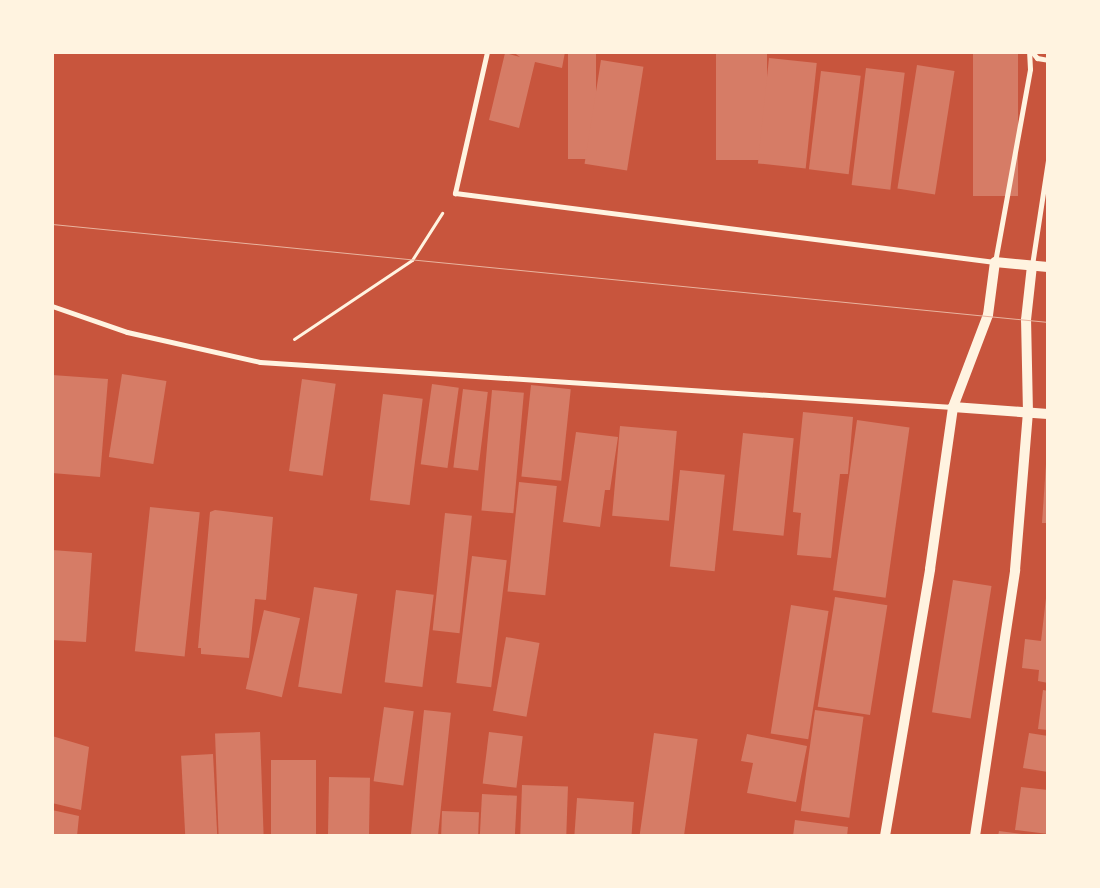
<!DOCTYPE html>
<style>
body{margin:0}
#map{position:relative;width:1100px;height:888px;overflow:hidden;background:#c8553d;font-family:Mulish,sans-serif}
div>[style]{position:absolute}
.building>*{inset:0;background:#d67c66;transform-origin:0 0}
.path>*{height:3px;margin:-1.5px;padding:0 1.5px;transform-origin:1.5px;border-radius:1.5px;background:#fff3e0}
.minor>*{height:5px;margin:-2.5px;padding:0 2.5px;transform-origin:2.5px;border-radius:2.5px;background:#fff3e0}
.secondary>*{height:10px;margin:-5px;padding:0 5px;transform-origin:5px;border-radius:5px;background:#fff3e0}
.tram>*{height:1px;margin:-0.5px;padding:0 0.5px;transform-origin:0.5px;border-radius:0.5px;background:#e9b49f}
span{translate:-50% -50%;white-space:nowrap;text-align:center;line-height:1.15;-webkit-text-stroke:4px #fff3e0;paint-order:stroke}
.frame{position:absolute;inset:0;border:54px solid #fff3e0;pointer-events:none}
</style>
<div id="map">
<div class="building">
<i style="clip-path:polygon(513px 52px,565px 52px,562px 68px,535px 62px,519px 128px,489px 120px,505px 53px,520px 57px)"></i>
<i style="left:568px;top:52px;width:28px;height:107px"></i>
<i style="left:716px;top:52px;width:51px;height:108px"></i>
<i style="left:973px;top:52px;width:45px;height:144px"></i>
<i style="left:769px;top:58px;width:48px;height:106px;rotate:6deg"></i>
<i style="left:601px;top:60px;width:43px;height:105px;rotate:9deg"></i>
<i style="left:917px;top:65px;width:38px;height:125px;rotate:9deg"></i>
<i style="left:866px;top:68px;width:39px;height:118px;rotate:7deg"></i>
<i style="left:821px;top:71px;width:40px;height:99px;rotate:7deg"></i>
<i style="left:122px;top:374px;width:45px;height:84px;rotate:9deg"></i>
<i style="clip-path:polygon(52px 375px,108px 379px,100px 477px,52px 473px)"></i>
<i style="left:302px;top:379px;width:34px;height:93px;rotate:8deg"></i>
<i style="left:432px;top:384px;width:27px;height:81px;rotate:8deg"></i>
<i style="left:531px;top:385px;width:40px;height:92px;rotate:6deg"></i>
<i style="left:463px;top:389px;width:25px;height:79px;rotate:7deg"></i>
<i style="left:492px;top:390px;width:32px;height:121px;rotate:5deg"></i>
<i style="left:383px;top:394px;width:40px;height:107px;rotate:7deg"></i>
<i style="clip-path:polygon(803px 412px,853px 417px,848px 474px,840px 474px,831px 558px,797px 555px,801px 513px,793px 512px)"></i>
<i style="left:857px;top:420px;width:53px;height:172px;rotate:8deg"></i>
<i style="left:620px;top:426px;width:57px;height:90px;rotate:5deg"></i>
<i style="clip-path:polygon(576px 432px,618px 437px,610px 490px,605px 490px,600px 527px,563px 522px)"></i>
<i style="left:743px;top:433px;width:51px;height:98px;rotate:6deg"></i>
<i style="clip-path:polygon(1046px 464px,1048px 464px,1048px 523px,1042px 523px)"></i>
<i style="left:680px;top:470px;width:45px;height:97px;rotate:6deg"></i>
<i style="left:519px;top:482px;width:38px;height:110px;rotate:6deg"></i>
<i style="left:150px;top:507px;width:50px;height:145px;rotate:6deg"></i>
<i style="clip-path:polygon(215px 510px,273px 517px,266px 600px,255px 599px,249px 658px,201px 654px,201px 648px,198px 648px,210px 512px)"></i>
<i style="left:445px;top:513px;width:27px;height:118px;rotate:6deg"></i>
<i style="clip-path:polygon(52px 550px,92px 553px,86px 642px,52px 640px)"></i>
<i style="left:472px;top:556px;width:35px;height:128px;rotate:7deg"></i>
<i style="left:953px;top:580px;width:39px;height:134px;rotate:9deg"></i>
<i style="left:314px;top:587px;width:44px;height:101px;rotate:9deg"></i>
<i style="left:396px;top:590px;width:38px;height:93px;rotate:7deg"></i>
<i style="left:835px;top:597px;width:53px;height:111px;rotate:9deg"></i>
<i style="clip-path:polygon(1046px 598px,1048px 598px,1048px 683px,1038px 681px,1039px 670px,1022px 668px,1025px 639px,1041px 641px)"></i>
<i style="left:791px;top:605px;width:38px;height:130px;rotate:9deg"></i>
<i style="left:264px;top:610px;width:37px;height:81px;rotate:13deg"></i>
<i style="left:506px;top:637px;width:34px;height:75px;rotate:10deg"></i>
<i style="clip-path:polygon(1043px 690px,1048px 691px,1048px 730px,1038px 729px)"></i>
<i style="left:384px;top:707px;width:30px;height:75px;rotate:8deg"></i>
<i style="left:424px;top:710px;width:27px;height:127px;rotate:6deg"></i>
<i style="left:815px;top:710px;width:49px;height:102px;rotate:8deg"></i>
<i style="left:260px;top:732px;width:104px;height:45px;rotate:88deg"></i>
<i style="left:489px;top:732px;width:34px;height:52px;rotate:7deg"></i>
<i style="left:654px;top:733px;width:44px;height:104px;rotate:8deg"></i>
<i style="clip-path:polygon(1029px 733px,1048px 736px,1048px 772px,1023px 768px)"></i>
<i style="clip-path:polygon(747px 734px,807px 746px,796px 802px,747px 793px,753px 763px,741px 761px)"></i>
<i style="clip-path:polygon(52px 736px,89px 747px,81px 810px,52px 803px)"></i>
<i style="left:213px;top:754px;width:82px;height:32px;rotate:87deg"></i>
<i style="left:271px;top:760px;width:45px;height:76px"></i>
<i style="left:329px;top:777px;width:41px;height:59px;rotate:1deg"></i>
<i style="left:522px;top:785px;width:46px;height:51px;rotate:2deg"></i>
<i style="clip-path:polygon(1021px 787px,1048px 790px,1048px 834px,1015px 830px)"></i>
<i style="left:482px;top:794px;width:35px;height:42px;rotate:3deg"></i>
<i style="left:577px;top:798px;width:57px;height:38px;rotate:4deg"></i>
<i style="clip-path:polygon(52px 810px,79px 816px,77px 836px,52px 836px)"></i>
<i style="left:442px;top:811px;width:37px;height:25px;rotate:2deg"></i>
<i style="clip-path:polygon(795px 820px,848px 827px,847px 836px,793px 836px)"></i>
<i style="clip-path:polygon(999px 831px,1022px 834px,1022px 836px,998px 836px)"></i>
</div>
<div class="path">
<i style="left:294px;top:339px;width:142px;rotate:-33.8deg"></i>
<i style="left:412px;top:260px;width:56px;rotate:-57.4deg"></i>
</div>
<div class="minor">
<i style="left:487px;top:52px;width:145px;rotate:102.8deg"></i>
<i style="left:455px;top:193px;width:544px;rotate:7.28deg"></i>
<i style="left:995px;top:262px;width:196px;rotate:-79.7deg"></i>
<i style="left:1030px;top:69px;width:17px;rotate:-93deg"></i>
<i style="left:1032px;top:52px;width:8px;rotate:50deg"></i>
<i style="left:1037px;top:58px;width:11px;rotate:10deg"></i>
<i style="left:1032px;top:265px;width:106px;rotate:-81.3deg"></i>
<i style="left:52px;top:306px;width:79px;rotate:19.1deg"></i>
<i style="left:127px;top:332px;width:136px;rotate:12.7deg"></i>
<i style="left:260px;top:362px;width:694px;rotate:3.72deg"></i>
</div>
<div class="secondary">
<i style="left:953px;top:407px;width:95px;rotate:4.2deg"></i>
<i style="left:885px;top:836px;width:271px;rotate:-80.4deg"></i>
<i style="left:930px;top:569px;width:164px;rotate:-81.9deg"></i>
<i style="left:953px;top:407px;width:98px;rotate:-69.2deg"></i>
<i style="left:988px;top:315px;width:53px;rotate:-82.5deg"></i>
<i style="left:995px;top:262px;width:53px;rotate:5.4deg"></i>
<i style="left:975px;top:836px;width:269px;rotate:-81.4deg"></i>
<i style="left:1015px;top:570px;width:158px;rotate:-85.3deg"></i>
<i style="left:1028px;top:413px;width:93px;rotate:-91.2deg"></i>
<i style="left:1026px;top:320px;width:54px;rotate:-83.7deg"></i>
</div>
<div class="tram">
<i style="left:52px;top:224px;width:1001px;rotate:5.62deg"></i>
</div>
<div class="frame"></div>
</div>
